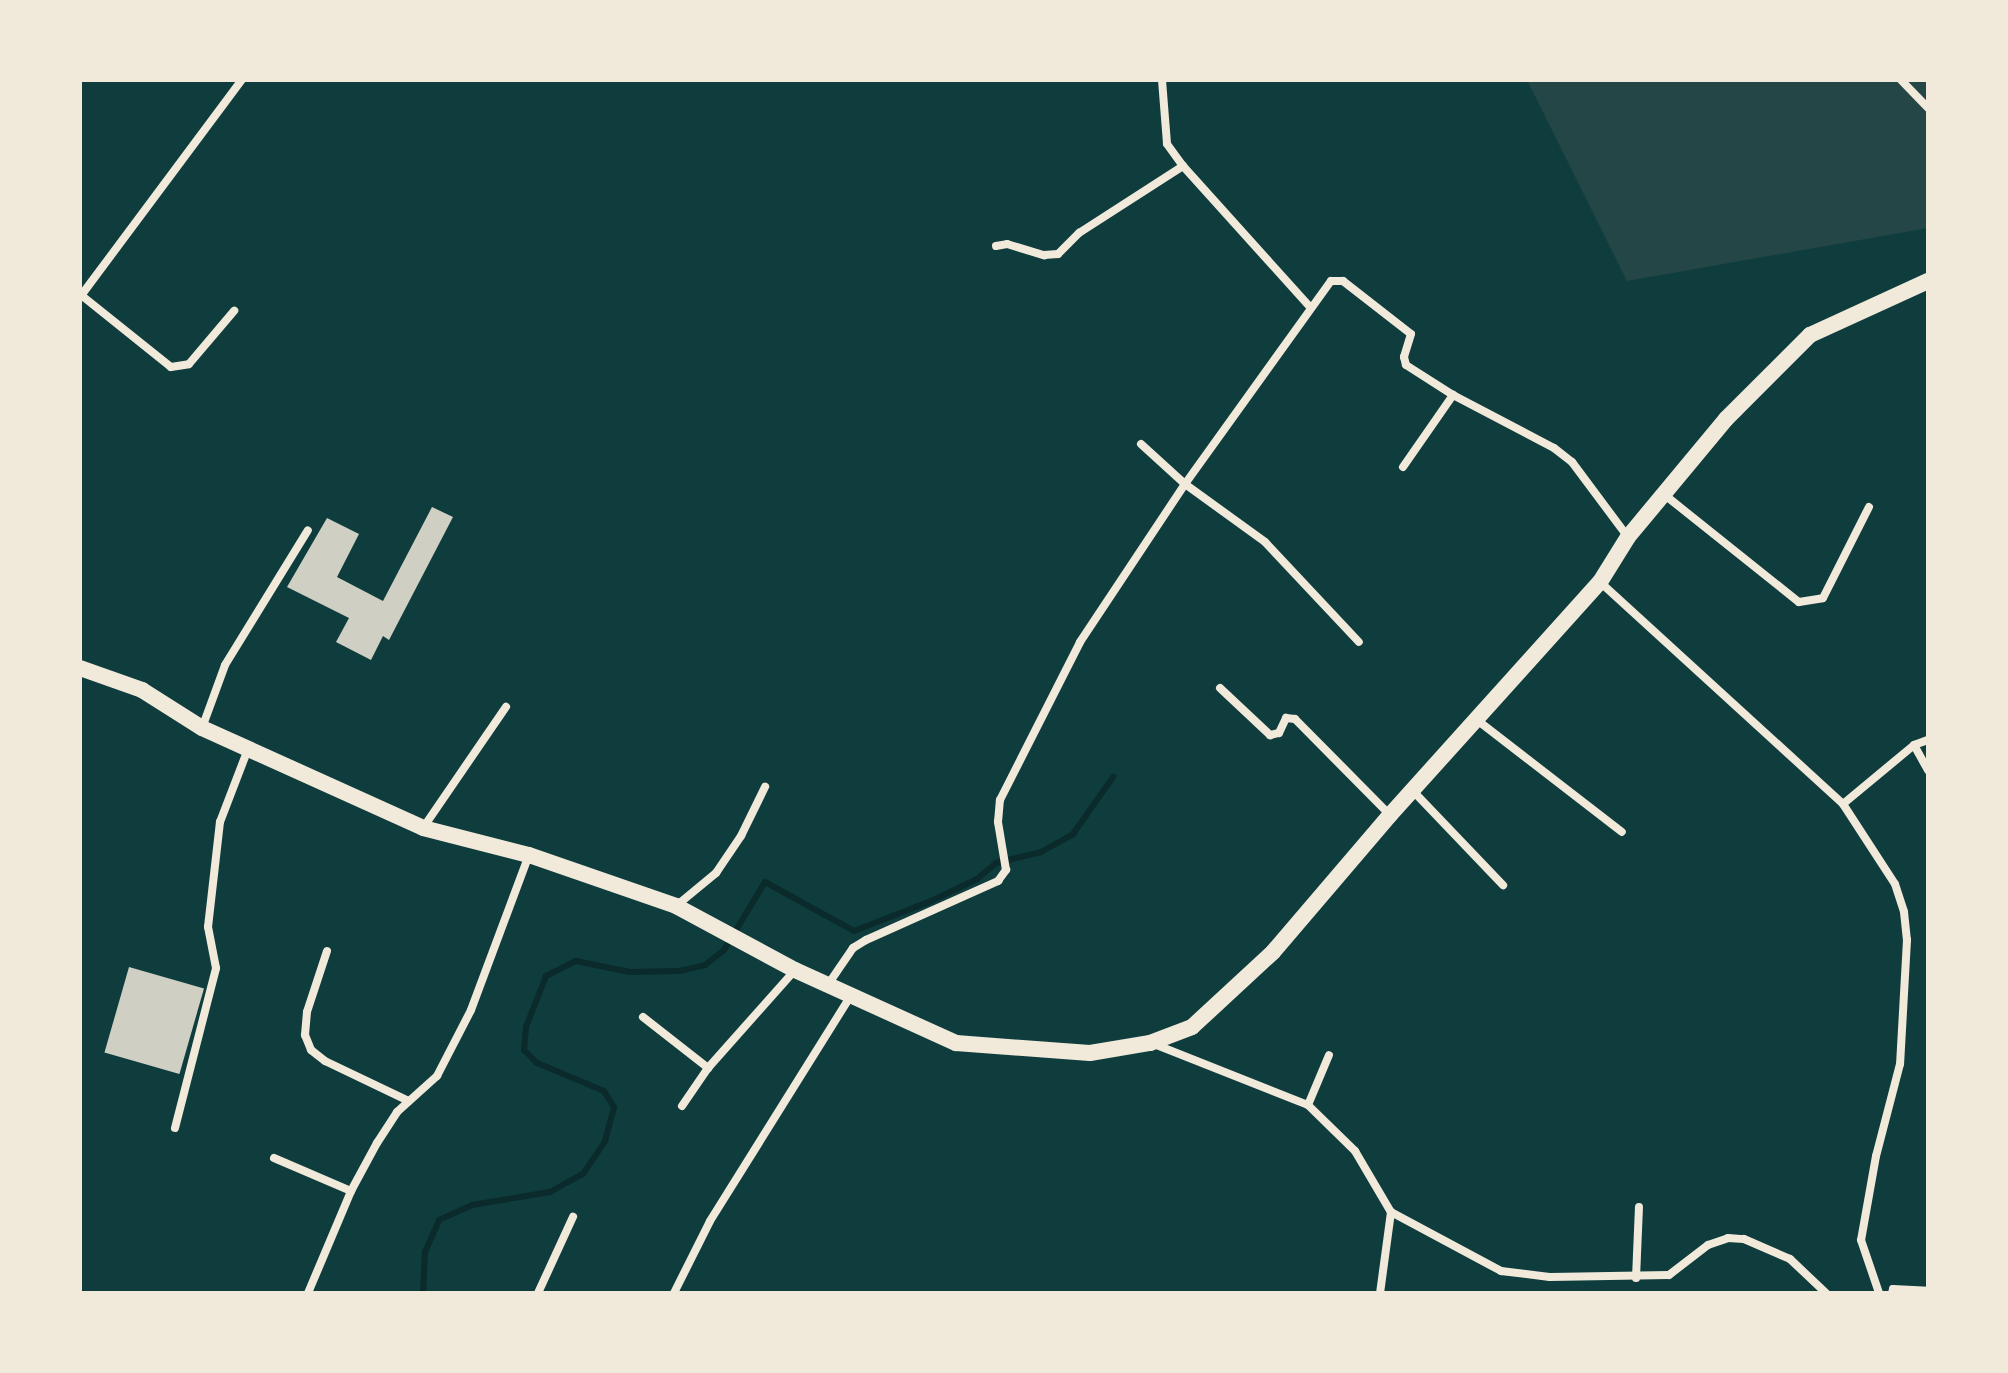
<!DOCTYPE html>
<style>
body{margin:0}
#map{position:relative;width:2008px;height:1373px;overflow:hidden;background:#0f3d3e;font-family:Arial,sans-serif}
div>[style]{position:absolute}
.green>*{inset:0;background:#244646}
.stream>*{height:6px;margin:-3px;padding:0 3px;transform-origin:3px;border-radius:3px;background:#0a2a2b}
.building>*{inset:0;background:#cfcfc3;transform-origin:0 0}
.minor>*{height:8px;margin:-4px;padding:0 4px;transform-origin:4px;border-radius:4px;background:#f1e9da}
.trunk>*{height:16px;margin:-8px;padding:0 8px;transform-origin:8px;border-radius:8px;background:#f1e9da}
span{translate:-50% -50%;white-space:nowrap;text-align:center;line-height:1.15;-webkit-text-stroke:6px #f1e9da;paint-order:stroke}
.frame{position:absolute;inset:0;border:82px solid #f1e9da;pointer-events:none}
</style>
<div id="map">
<div class="green">
<i style="clip-path:polygon(1527px 80px,1928px 80px,1928px 228px,1627px 281px)"></i>
</div>
<div class="stream">
<i style="left:423px;top:1293px;width:41px;rotate:-87.2deg"></i>
<i style="left:425px;top:1252px;width:35px;rotate:-66deg"></i>
<i style="left:439px;top:1220px;width:36px;rotate:-24deg"></i>
<i style="left:472px;top:1205px;width:79px;rotate:-9.5deg"></i>
<i style="left:550px;top:1192px;width:38px;rotate:-29deg"></i>
<i style="left:583px;top:1174px;width:40px;rotate:-56deg"></i>
<i style="left:605px;top:1141px;width:35px;rotate:-75deg"></i>
<i style="left:614px;top:1107px;width:19px;rotate:-122deg"></i>
<i style="left:604px;top:1091px;width:73px;rotate:-157.3deg"></i>
<i style="left:537px;top:1063px;width:18px;rotate:-135deg"></i>
<i style="left:524px;top:1050px;width:23px;rotate:-85deg"></i>
<i style="left:526px;top:1027px;width:55px;rotate:-68.6deg"></i>
<i style="left:546px;top:976px;width:34px;rotate:-27deg"></i>
<i style="left:576px;top:961px;width:55px;rotate:11.5deg"></i>
<i style="left:630px;top:972px;width:50px;rotate:-1.1deg"></i>
<i style="left:680px;top:971px;width:26px;rotate:-13deg"></i>
<i style="left:705px;top:965px;width:24px;rotate:-38deg"></i>
<i style="left:724px;top:950px;width:79px;rotate:-58.9deg"></i>
<i style="left:765px;top:882px;width:102px;rotate:28.8deg"></i>
<i style="left:854px;top:931px;width:83px;rotate:-21.3deg"></i>
<i style="left:931px;top:901px;width:51px;rotate:-25.6deg"></i>
<i style="left:977px;top:879px;width:25px;rotate:-40deg"></i>
<i style="left:996px;top:863px;width:46px;rotate:-13.7deg"></i>
<i style="left:1041px;top:852px;width:37px;rotate:-29deg"></i>
<i style="left:1073px;top:834px;width:70px;rotate:-54.9deg"></i>
</div>
<div class="building">
<i style="clip-path:polygon(432px 507px,453px 517px,389px 640px,383px 636px,371px 660px,336px 642px,349px 618px,287px 587px,327px 518px,359px 534px,337px 577px,383px 601px)"></i>
<i style="left:129px;top:967px;width:78px;height:89px;rotate:16deg"></i>
</div>
<div class="minor">
<i style="left:1162px;top:80px;width:64px;rotate:85.5deg"></i>
<i style="left:1167px;top:144px;width:27px;rotate:54deg"></i>
<i style="left:1183px;top:166px;width:190px;rotate:48deg"></i>
<i style="left:1901px;top:80px;width:39px;rotate:46deg"></i>
<i style="left:996px;top:246px;width:11px;rotate:-10deg"></i>
<i style="left:1007px;top:244px;width:39px;rotate:17deg"></i>
<i style="left:1044px;top:255px;width:14px;rotate:-4deg"></i>
<i style="left:1058px;top:254px;width:30px;rotate:-45deg"></i>
<i style="left:1079px;top:233px;width:124px;rotate:-32.8deg"></i>
<i style="left:81px;top:295px;width:115px;rotate:38.7deg"></i>
<i style="left:171px;top:367px;width:18px;rotate:-9deg"></i>
<i style="left:189px;top:364px;width:70px;rotate:-49.7deg"></i>
<i style="left:80px;top:297px;width:271px;rotate:-53.3deg"></i>
<i style="left:1141px;top:444px;width:59px;rotate:42.3deg"></i>
<i style="left:1185px;top:484px;width:99px;rotate:35.9deg"></i>
<i style="left:1265px;top:542px;width:137px;rotate:46.8deg"></i>
<i style="left:1403px;top:467px;width:88px;rotate:-55.2deg"></i>
<i style="left:1666px;top:496px;width:170px;rotate:38.6deg"></i>
<i style="left:1799px;top:602px;width:24px;rotate:-9deg"></i>
<i style="left:1823px;top:598px;width:102px;rotate:-63.2deg"></i>
<i style="left:1600px;top:582px;width:329px;rotate:42.4deg"></i>
<i style="left:1843px;top:804px;width:95px;rotate:57deg"></i>
<i style="left:1895px;top:884px;width:29px;rotate:72deg"></i>
<i style="left:1904px;top:912px;width:28px;rotate:84deg"></i>
<i style="left:1907px;top:940px;width:124px;rotate:93.2deg"></i>
<i style="left:1900px;top:1064px;width:95px;rotate:104.6deg"></i>
<i style="left:1876px;top:1156px;width:85px;rotate:100.1deg"></i>
<i style="left:1861px;top:1240px;width:56px;rotate:71.2deg"></i>
<i style="left:1220px;top:688px;width:69px;rotate:43.2deg"></i>
<i style="left:1270px;top:735px;width:9px;rotate:-13deg"></i>
<i style="left:1279px;top:733px;width:17px;rotate:-65deg"></i>
<i style="left:1286px;top:718px;width:9px;rotate:6deg"></i>
<i style="left:1295px;top:719px;width:135px;rotate:45.3deg"></i>
<i style="left:1477px;top:720px;width:183px;rotate:37.7deg"></i>
<i style="left:202px;top:728px;width:67px;rotate:-69.9deg"></i>
<i style="left:225px;top:665px;width:158px;rotate:-58.4deg"></i>
<i style="left:1914px;top:745px;width:29px;rotate:61deg"></i>
<i style="left:1414px;top:792px;width:129px;rotate:46.3deg"></i>
<i style="left:1843px;top:804px;width:92px;rotate:-39.7deg"></i>
<i style="left:1914px;top:745px;width:15px;rotate:-20deg"></i>
<i style="left:423px;top:828px;width:147px;rotate:-55.6deg"></i>
<i style="left:676px;top:906px;width:52px;rotate:-39.5deg"></i>
<i style="left:716px;top:873px;width:45px;rotate:-56deg"></i>
<i style="left:741px;top:836px;width:55px;rotate:-63.9deg"></i>
<i style="left:327px;top:951px;width:64px;rotate:108.2deg"></i>
<i style="left:307px;top:1012px;width:23px;rotate:95deg"></i>
<i style="left:305px;top:1035px;width:16px;rotate:68deg"></i>
<i style="left:311px;top:1050px;width:18px;rotate:38deg"></i>
<i style="left:325px;top:1061px;width:93px;rotate:25.5deg"></i>
<i style="left:827px;top:986px;width:46px;rotate:-55.6deg"></i>
<i style="left:853px;top:948px;width:15px;rotate:-32deg"></i>
<i style="left:866px;top:940px;width:145px;rotate:-24.1deg"></i>
<i style="left:998px;top:881px;width:14px;rotate:-54deg"></i>
<i style="left:1006px;top:870px;width:49px;rotate:-99.5deg"></i>
<i style="left:998px;top:822px;width:22px;rotate:-85deg"></i>
<i style="left:1000px;top:800px;width:177px;rotate:-63.1deg"></i>
<i style="left:1080px;top:642px;width:190px;rotate:-56.4deg"></i>
<i style="left:1185px;top:484px;width:250px;rotate:-54.3deg"></i>
<i style="left:1331px;top:281px;width:12px"></i>
<i style="left:1343px;top:281px;width:86px;rotate:37.9deg"></i>
<i style="left:1411px;top:334px;width:24px;rotate:107deg"></i>
<i style="left:1404px;top:357px;width:8px;rotate:76deg"></i>
<i style="left:1406px;top:365px;width:56px;rotate:32.6deg"></i>
<i style="left:1453px;top:395px;width:114px;rotate:27.7deg"></i>
<i style="left:1554px;top:448px;width:23px;rotate:38deg"></i>
<i style="left:1572px;top:462px;width:94px;rotate:53.3deg"></i>
<i style="left:643px;top:1017px;width:83px;rotate:38.1deg"></i>
<i style="left:1154px;top:1044px;width:166px;rotate:21.6deg"></i>
<i style="left:1308px;top:1105px;width:66px;rotate:44.4deg"></i>
<i style="left:1355px;top:1151px;width:71px;rotate:59.5deg"></i>
<i style="left:1391px;top:1212px;width:82px;rotate:97.7deg"></i>
<i style="left:1308px;top:1105px;width:54px;rotate:-67.2deg"></i>
<i style="left:682px;top:1106px;width:46px;rotate:-55.6deg"></i>
<i style="left:708px;top:1068px;width:131px;rotate:-48.4deg"></i>
<i style="left:175px;top:1128px;width:165px;rotate:-75.6deg"></i>
<i style="left:216px;top:968px;width:42px;rotate:-101deg"></i>
<i style="left:208px;top:927px;width:106px;rotate:-83.5deg"></i>
<i style="left:220px;top:822px;width:78px;rotate:-69deg"></i>
<i style="left:274px;top:1158px;width:84px;rotate:23.2deg"></i>
<i style="left:1391px;top:1212px;width:125px;rotate:28.2deg"></i>
<i style="left:1501px;top:1271px;width:49px;rotate:7deg"></i>
<i style="left:1550px;top:1277px;width:119px;rotate:-1deg"></i>
<i style="left:1669px;top:1275px;width:49px;rotate:-37.6deg"></i>
<i style="left:1708px;top:1245px;width:21px;rotate:-19deg"></i>
<i style="left:1728px;top:1238px;width:16px;rotate:4deg"></i>
<i style="left:1744px;top:1239px;width:50px;rotate:23.5deg"></i>
<i style="left:1790px;top:1259px;width:50px;rotate:43.4deg"></i>
<i style="left:1636px;top:1278px;width:71px;rotate:-87.6deg"></i>
<i style="left:308px;top:1293px;width:111px;rotate:-67.1deg"></i>
<i style="left:351px;top:1191px;width:55px;rotate:-61.6deg"></i>
<i style="left:377px;top:1143px;width:37px;rotate:-57deg"></i>
<i style="left:397px;top:1112px;width:54px;rotate:-42deg"></i>
<i style="left:437px;top:1076px;width:74px;rotate:-62.7deg"></i>
<i style="left:471px;top:1010px;width:165px;rotate:-69.5deg"></i>
<i style="left:538px;top:1293px;width:84px;rotate:-65.3deg"></i>
<i style="left:674px;top:1293px;width:80px;rotate:-63.4deg"></i>
<i style="left:710px;top:1221px;width:264px;rotate:-58deg"></i>
<i style="left:1892px;top:1293px;width:4px;rotate:-76deg"></i>
<i style="left:1893px;top:1289px;width:35px;rotate:3deg"></i>
</div>
<div class="trunk">
<i style="left:80px;top:668px;width:66px;rotate:19.5deg"></i>
<i style="left:142px;top:690px;width:71px;rotate:32.3deg"></i>
<i style="left:202px;top:728px;width:243px;rotate:24.3deg"></i>
<i style="left:423px;top:828px;width:109px;rotate:14.3deg"></i>
<i style="left:529px;top:855px;width:156px;rotate:19.1deg"></i>
<i style="left:676px;top:906px;width:135px;rotate:28.3deg"></i>
<i style="left:795px;top:970px;width:177px;rotate:24.4deg"></i>
<i style="left:956px;top:1043px;width:134px;rotate:4.3deg"></i>
<i style="left:1090px;top:1053px;width:61px;rotate:-9.5deg"></i>
<i style="left:1150px;top:1043px;width:45px;rotate:-20.9deg"></i>
<i style="left:1192px;top:1027px;width:110px;rotate:-42.8deg"></i>
<i style="left:1273px;top:952px;width:180px;rotate:-49.5deg"></i>
<i style="left:1390px;top:815px;width:314px;rotate:-48deg"></i>
<i style="left:1600px;top:582px;width:53px;rotate:-58.1deg"></i>
<i style="left:1628px;top:537px;width:153px;rotate:-50.3deg"></i>
<i style="left:1726px;top:419px;width:119px;rotate:-45deg"></i>
<i style="left:1810px;top:335px;width:130px;rotate:-24.6deg"></i>
</div>
<div class="frame"></div>
</div>
